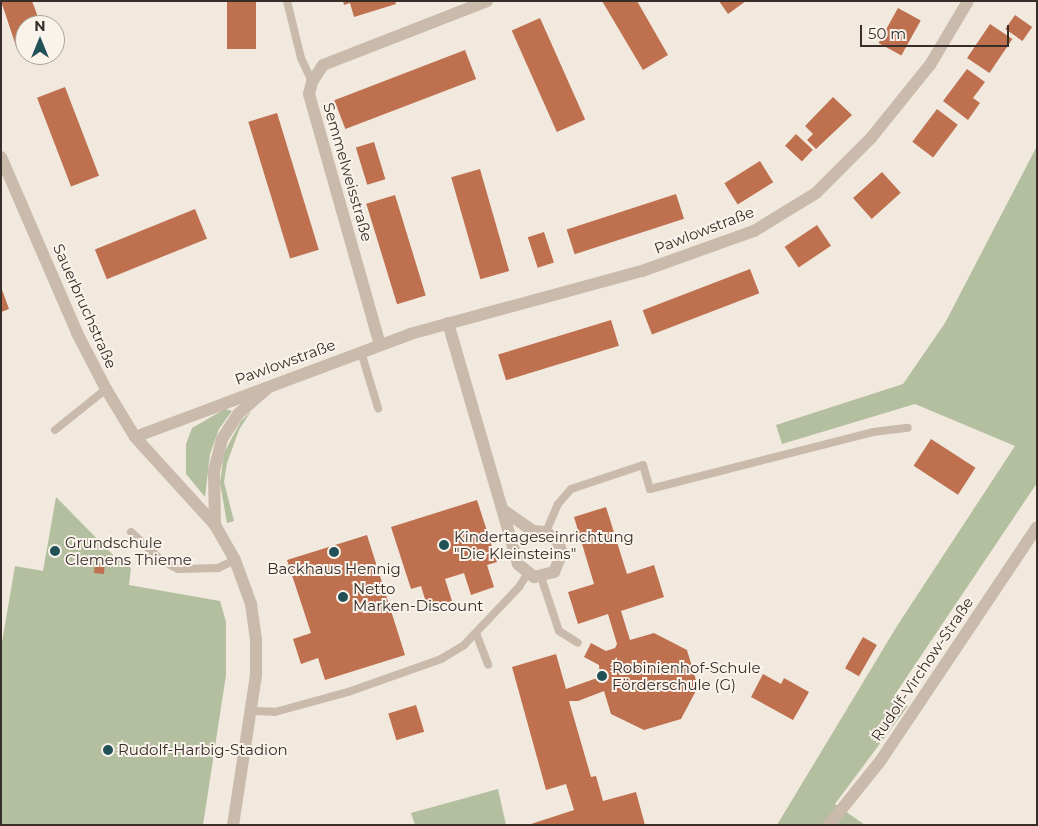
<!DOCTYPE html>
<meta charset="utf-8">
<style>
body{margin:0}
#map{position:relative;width:1038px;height:826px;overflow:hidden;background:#f1e9de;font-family:Montserrat,sans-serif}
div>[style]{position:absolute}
.green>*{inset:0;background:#b3bf9f}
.building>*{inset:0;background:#be704f;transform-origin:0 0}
.service>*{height:8px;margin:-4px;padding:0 4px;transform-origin:4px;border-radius:4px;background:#c9baab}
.minor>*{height:12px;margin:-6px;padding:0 6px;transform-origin:6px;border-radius:6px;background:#c9baab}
.dots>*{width:14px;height:14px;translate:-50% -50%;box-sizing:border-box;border:2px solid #f9f3eb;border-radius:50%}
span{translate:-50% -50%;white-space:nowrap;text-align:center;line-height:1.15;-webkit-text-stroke:4px #f9f3eb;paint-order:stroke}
.street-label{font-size:15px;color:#372e2a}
.poi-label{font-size:15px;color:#372e2a}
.left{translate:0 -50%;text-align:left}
.frame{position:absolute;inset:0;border:2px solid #372e2a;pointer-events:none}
.north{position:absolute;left:15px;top:15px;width:50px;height:50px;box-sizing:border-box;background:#f9f3eb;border:1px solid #aba49e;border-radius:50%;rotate:0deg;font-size:14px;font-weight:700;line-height:20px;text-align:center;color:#372e2a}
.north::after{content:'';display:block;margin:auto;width:18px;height:22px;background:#215056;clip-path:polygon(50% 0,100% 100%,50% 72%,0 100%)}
.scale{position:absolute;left:860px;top:25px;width:149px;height:22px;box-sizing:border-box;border:2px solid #372e2a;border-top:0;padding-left:6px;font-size:15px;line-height:18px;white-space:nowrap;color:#372e2a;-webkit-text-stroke:4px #f9f3eb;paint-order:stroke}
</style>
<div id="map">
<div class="green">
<i style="clip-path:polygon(1037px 146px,1037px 483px,894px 696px,908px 706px,835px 804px,865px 825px,777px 825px,897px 626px,1015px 446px,915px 404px,782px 444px,776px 425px,903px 384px,945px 323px)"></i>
<i style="clip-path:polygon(225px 409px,232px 411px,219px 429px,210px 454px,205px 497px,186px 474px,186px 444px,192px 428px)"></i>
<i style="clip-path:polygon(251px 411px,239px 430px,227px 463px,224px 482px,234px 521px,227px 523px,220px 483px,224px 453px,241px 421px)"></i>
<i style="clip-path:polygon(56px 497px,116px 558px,131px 568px,129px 585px,220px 601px,226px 622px,226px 675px,203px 825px,1px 825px,1px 648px,15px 566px,43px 571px)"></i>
<i style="clip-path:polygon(498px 789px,506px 825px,415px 825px,411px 813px)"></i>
</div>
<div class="building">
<i style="clip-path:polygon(1px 1px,32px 1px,41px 25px,25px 25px,25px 43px,16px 46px)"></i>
<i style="left:227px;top:1px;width:29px;height:48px"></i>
<i style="clip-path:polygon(343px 1px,395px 1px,396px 4px,354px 17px,350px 3px,344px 5px)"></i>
<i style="clip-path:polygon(602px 1px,637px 1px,668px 55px,643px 70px)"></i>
<i style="clip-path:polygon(719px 1px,746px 1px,728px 14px)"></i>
<i style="left:898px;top:8px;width:26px;height:40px;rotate:29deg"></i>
<i style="left:1015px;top:15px;width:21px;height:17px;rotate:35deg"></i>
<i style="left:540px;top:18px;width:111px;height:31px;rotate:66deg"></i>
<i style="left:990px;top:24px;width:27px;height:41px;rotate:34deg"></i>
<i style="left:465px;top:50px;width:31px;height:140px;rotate:69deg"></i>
<i style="clip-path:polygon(967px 69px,985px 82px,973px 98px,980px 103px,968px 120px,943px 101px)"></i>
<i style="left:65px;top:87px;width:95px;height:30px;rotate:69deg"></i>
<i style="clip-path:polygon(833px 97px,852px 115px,816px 149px,807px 140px,813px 134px,805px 126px)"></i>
<i style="left:937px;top:109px;width:26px;height:41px;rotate:37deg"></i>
<i style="left:277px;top:113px;width:143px;height:30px;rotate:73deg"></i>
<i style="left:796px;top:134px;width:23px;height:16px;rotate:43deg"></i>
<i style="left:374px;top:142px;width:39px;height:19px;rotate:73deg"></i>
<i style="left:760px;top:161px;width:25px;height:42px;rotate:58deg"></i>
<i style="left:480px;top:169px;width:106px;height:30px;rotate:74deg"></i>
<i style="left:882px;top:172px;width:28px;height:39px;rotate:48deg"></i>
<i style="left:676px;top:194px;width:26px;height:115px;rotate:72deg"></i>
<i style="left:395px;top:195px;width:105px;height:30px;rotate:73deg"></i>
<i style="left:195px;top:209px;width:32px;height:108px;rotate:68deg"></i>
<i style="left:817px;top:225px;width:25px;height:39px;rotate:56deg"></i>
<i style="left:544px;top:232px;width:32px;height:17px;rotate:72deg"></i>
<i style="left:750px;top:269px;width:26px;height:115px;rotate:69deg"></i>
<i style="clip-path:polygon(1px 287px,9px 309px,1px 312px)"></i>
<i style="left:611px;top:320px;width:27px;height:118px;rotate:73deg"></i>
<i style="left:931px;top:439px;width:53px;height:32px;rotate:33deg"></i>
<i style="clip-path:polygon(477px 500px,497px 562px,487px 565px,494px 587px,471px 595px,464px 573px,445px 579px,452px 601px,428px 609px,421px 586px,411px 589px,391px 527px)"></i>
<i style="clip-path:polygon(606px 507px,627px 574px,654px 565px,664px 597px,621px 611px,630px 640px,654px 633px,687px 650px,698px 687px,681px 719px,644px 730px,611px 714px,604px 691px,578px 701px,569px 701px,591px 777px,596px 776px,603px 801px,636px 792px,645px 825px,528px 825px,574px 810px,566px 784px,546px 790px,512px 667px,556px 654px,566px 689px,600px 677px,599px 665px,584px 657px,591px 643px,606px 651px,615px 648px,617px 644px,608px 614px,578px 624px,568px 592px,594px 584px,574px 517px)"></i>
<i style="clip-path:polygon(367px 535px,405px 655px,325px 680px,318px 658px,301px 664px,293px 639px,311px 633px,287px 560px)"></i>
<i style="left:95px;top:563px;width:10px;height:10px;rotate:6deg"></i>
<i style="left:863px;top:637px;width:16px;height:36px;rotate:30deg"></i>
<i style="clip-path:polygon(763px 674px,781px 684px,784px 678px,809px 692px,793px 720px,751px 697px)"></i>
<i style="left:416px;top:705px;width:28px;height:29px;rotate:73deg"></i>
</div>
<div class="service">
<i style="left:287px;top:1px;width:59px;rotate:76.2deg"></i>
<i style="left:301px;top:58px;width:26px;rotate:65deg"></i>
<i style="left:361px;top:352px;width:59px;rotate:73.1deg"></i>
<i style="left:55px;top:430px;width:65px;rotate:-38.8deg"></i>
<i style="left:131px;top:532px;width:41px;rotate:43deg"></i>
<i style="left:161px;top:560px;width:19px;rotate:28deg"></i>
<i style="left:178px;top:569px;width:40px;rotate:-1.4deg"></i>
<i style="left:218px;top:568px;width:19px;rotate:-25deg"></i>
<i style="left:546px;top:532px;width:30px;rotate:-67deg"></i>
<i style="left:558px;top:504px;width:20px;rotate:-49deg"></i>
<i style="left:571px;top:489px;width:76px;rotate:-18.4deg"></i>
<i style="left:643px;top:465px;width:25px;rotate:74deg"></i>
<i style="left:650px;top:489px;width:230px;rotate:-14.3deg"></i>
<i style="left:873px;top:432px;width:35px;rotate:-7deg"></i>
<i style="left:541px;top:577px;width:57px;rotate:71.6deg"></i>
<i style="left:559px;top:631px;width:22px;rotate:32deg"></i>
<i style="left:476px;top:633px;width:34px;rotate:69deg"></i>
<i style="left:251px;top:711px;width:24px;rotate:2deg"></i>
<i style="left:275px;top:712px;width:76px;rotate:-15.3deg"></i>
<i style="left:348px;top:692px;width:99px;rotate:-19.5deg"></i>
<i style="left:441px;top:659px;width:27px;rotate:-31deg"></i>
<i style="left:464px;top:645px;width:80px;rotate:-46.5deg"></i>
<i style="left:519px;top:587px;width:15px;rotate:-58deg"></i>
</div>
<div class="minor">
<i style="left:1px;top:157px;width:192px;rotate:66.6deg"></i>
<i style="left:77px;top:333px;width:63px;rotate:62.6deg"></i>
<i style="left:106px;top:389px;width:56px;rotate:58.9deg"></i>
<i style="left:135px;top:437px;width:119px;rotate:47.7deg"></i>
<i style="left:215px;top:525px;width:40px;rotate:60.3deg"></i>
<i style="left:235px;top:560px;width:47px;rotate:70deg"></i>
<i style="left:251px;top:604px;width:35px;rotate:82deg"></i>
<i style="left:256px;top:639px;width:36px;rotate:90deg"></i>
<i style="left:256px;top:675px;width:152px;rotate:98.7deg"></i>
<i style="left:448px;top:323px;width:251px;rotate:73.8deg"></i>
<i style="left:518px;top:564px;width:21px;rotate:39deg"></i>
<i style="left:534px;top:577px;width:21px;rotate:-14deg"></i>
<i style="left:554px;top:572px;width:21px;rotate:-67deg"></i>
<i style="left:562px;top:553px;width:14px;rotate:-111deg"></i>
<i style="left:557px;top:540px;width:14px;rotate:-144deg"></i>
<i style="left:546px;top:532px;width:13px;rotate:-176deg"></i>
<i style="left:533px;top:531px;width:37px;rotate:-145deg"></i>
<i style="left:380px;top:345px;width:261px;rotate:-105.8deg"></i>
<i style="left:309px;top:94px;width:12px;rotate:-76deg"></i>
<i style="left:312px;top:82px;width:20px;rotate:-57deg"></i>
<i style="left:323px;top:65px;width:176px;rotate:-21.3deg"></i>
<i style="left:135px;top:437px;width:294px;rotate:-20.5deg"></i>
<i style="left:410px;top:334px;width:240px;rotate:-15.2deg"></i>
<i style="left:642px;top:271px;width:119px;rotate:-19.7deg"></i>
<i style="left:754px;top:231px;width:73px;rotate:-31.5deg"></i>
<i style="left:816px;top:193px;width:78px;rotate:-45deg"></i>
<i style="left:871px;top:138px;width:94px;rotate:-51.1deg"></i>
<i style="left:930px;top:65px;width:74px;rotate:-59.3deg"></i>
<i style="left:215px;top:525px;width:54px;rotate:-91.1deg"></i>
<i style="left:214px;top:471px;width:33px;rotate:-76deg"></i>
<i style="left:222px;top:439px;width:30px;rotate:-57deg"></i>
<i style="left:238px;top:414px;width:38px;rotate:-41deg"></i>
<i style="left:829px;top:825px;width:83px;rotate:-51.3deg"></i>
<i style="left:881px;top:760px;width:280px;rotate:-56.2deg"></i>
</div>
<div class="dots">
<i style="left:444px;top:545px;background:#215056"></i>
<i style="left:55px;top:551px;background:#215056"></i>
<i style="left:334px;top:552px;background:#215056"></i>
<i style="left:343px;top:597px;background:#215056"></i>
<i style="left:602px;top:676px;background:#215056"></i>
<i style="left:108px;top:750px;background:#215056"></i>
</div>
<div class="street-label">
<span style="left:348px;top:172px;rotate:74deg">Semmelweisstraße</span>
<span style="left:704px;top:230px;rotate:-21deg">Pawlowstraße</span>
<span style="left:85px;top:306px;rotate:66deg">Sauerbruchstraße</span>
<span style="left:285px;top:362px;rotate:-20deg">Pawlowstraße</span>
<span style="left:922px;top:669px;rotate:-56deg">Rudolf-Virchow-Straße</span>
</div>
<div class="poi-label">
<span class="left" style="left:454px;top:545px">Kindertageseinrichtung<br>"Die Kleinsteins"</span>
<span class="left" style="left:65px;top:551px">Grundschule<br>Clemens Thieme</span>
<span style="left:334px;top:569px">Backhaus Hennig</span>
<span class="left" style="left:353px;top:597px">Netto<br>Marken-Discount</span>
<span class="left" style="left:612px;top:676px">Robinienhof-Schule<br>Förderschule (G)</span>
<span class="left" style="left:118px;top:750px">Rudolf-Harbig-Stadion</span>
</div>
<div class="frame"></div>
<div class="north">N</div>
<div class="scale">50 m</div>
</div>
